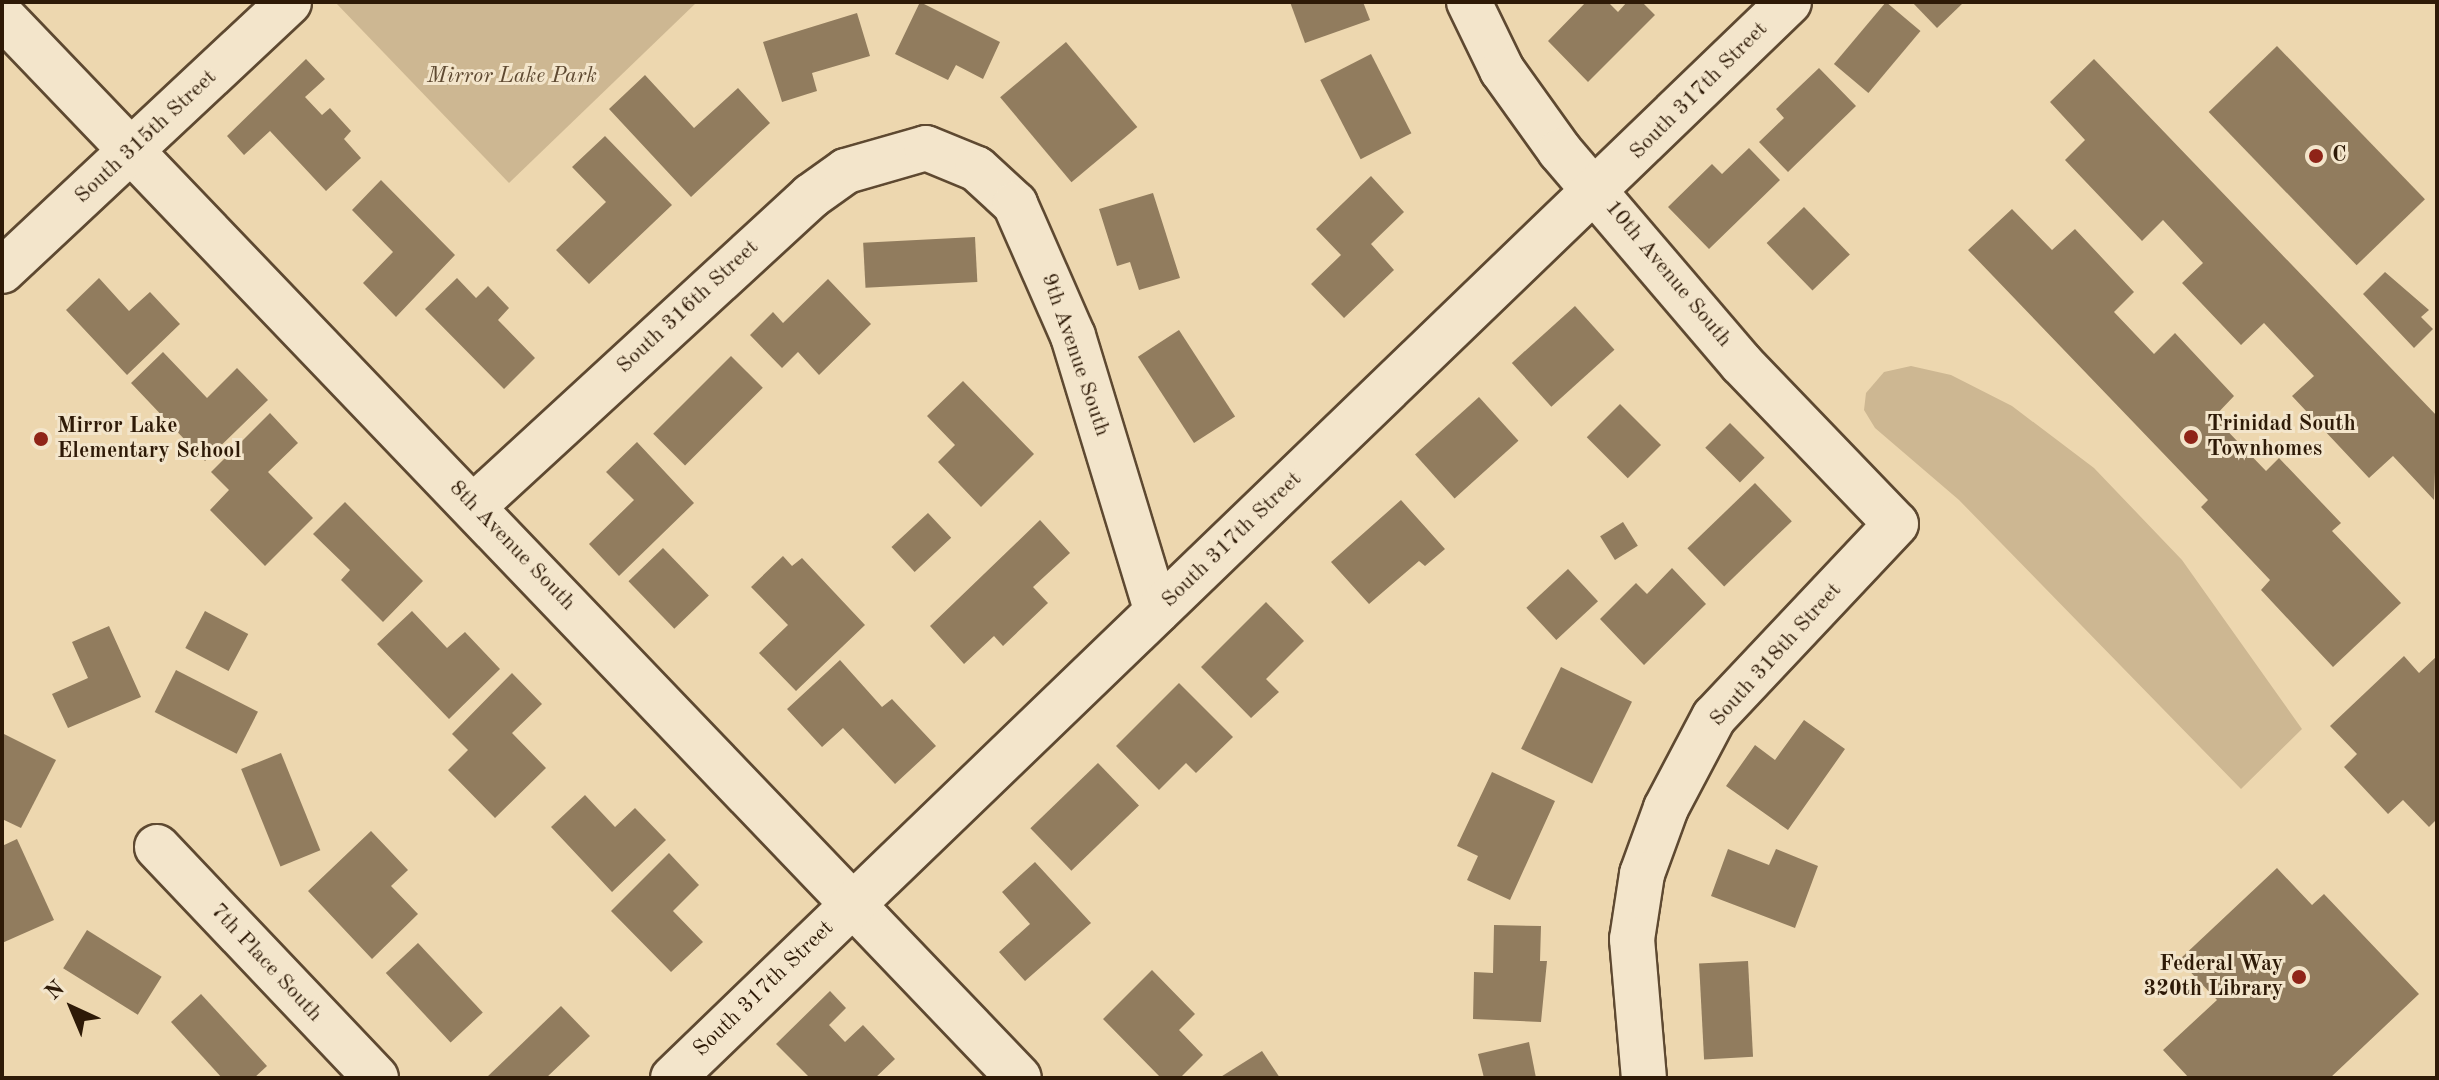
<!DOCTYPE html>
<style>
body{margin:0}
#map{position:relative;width:2439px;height:1080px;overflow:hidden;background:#edd7af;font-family:"Old Standard TT",serif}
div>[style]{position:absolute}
.green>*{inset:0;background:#cdb792}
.building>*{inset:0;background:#917c5e;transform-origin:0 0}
.roads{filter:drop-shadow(2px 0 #5e4931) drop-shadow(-2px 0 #5e4931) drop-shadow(0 2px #5e4931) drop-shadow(0 -2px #5e4931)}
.minor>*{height:44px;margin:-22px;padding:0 22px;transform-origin:22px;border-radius:22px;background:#f3e5cb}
.dots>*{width:22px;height:22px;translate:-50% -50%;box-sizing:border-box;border:4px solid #f3e5cb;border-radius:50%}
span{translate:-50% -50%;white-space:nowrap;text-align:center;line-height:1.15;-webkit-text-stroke:6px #f3e5cb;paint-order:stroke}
.park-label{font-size:22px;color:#5e4931;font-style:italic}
.street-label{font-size:22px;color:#2e1a07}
.poi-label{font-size:22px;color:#2e1a07;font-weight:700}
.left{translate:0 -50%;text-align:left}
.right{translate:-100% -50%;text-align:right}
.frame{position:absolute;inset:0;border:4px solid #2e1a07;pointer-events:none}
.north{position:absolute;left:32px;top:968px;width:80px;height:80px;-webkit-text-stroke:6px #f3e5cb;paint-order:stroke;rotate:316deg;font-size:22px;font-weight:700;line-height:32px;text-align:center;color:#2e1a07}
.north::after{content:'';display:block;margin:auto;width:28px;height:36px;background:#2e1a07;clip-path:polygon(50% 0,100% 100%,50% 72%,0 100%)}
</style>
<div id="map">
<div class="green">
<i style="clip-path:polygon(335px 2px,697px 2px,509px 183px)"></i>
<i style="clip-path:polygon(1911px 366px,1951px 375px,2012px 406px,2094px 468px,2182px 560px,2302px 729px,2241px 789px,1959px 500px,1875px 428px,1864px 410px,1866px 393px,1884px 372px)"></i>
</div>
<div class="building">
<i style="clip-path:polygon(920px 2px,1000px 42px,983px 79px,956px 65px,948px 80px,895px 54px)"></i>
<i style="clip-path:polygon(1290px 2px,1363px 2px,1370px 20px,1305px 43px)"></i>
<i style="clip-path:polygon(1586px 2px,1608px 2px,1618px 12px,1627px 2px,1642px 2px,1655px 15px,1588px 82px,1548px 41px)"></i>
<i style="left:1886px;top:2px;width:45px;height:81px;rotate:40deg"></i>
<i style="clip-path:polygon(1912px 2px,1964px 2px,1937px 28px)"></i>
<i style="clip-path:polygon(857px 13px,870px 56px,812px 73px,817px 91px,782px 102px,763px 42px)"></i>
<i style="left:1066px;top:42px;width:111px;height:86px;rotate:50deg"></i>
<i style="left:2277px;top:46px;width:213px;height:95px;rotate:46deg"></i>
<i style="left:1371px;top:54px;width:89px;height:57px;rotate:63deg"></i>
<i style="clip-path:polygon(306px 59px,325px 79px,305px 97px,322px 115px,330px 108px,351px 131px,344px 139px,361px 158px,326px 191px,270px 131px,244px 155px,227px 136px)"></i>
<i style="clip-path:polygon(2094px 59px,2437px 416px,2434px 500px,2393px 456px,2369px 478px,2292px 396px,2314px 376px,2264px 323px,2241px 345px,2182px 283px,2203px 263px,2163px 220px,2142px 241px,2065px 160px,2085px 140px,2050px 102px)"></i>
<i style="clip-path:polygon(1819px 68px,1856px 106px,1788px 172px,1759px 142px,1784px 118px,1776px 109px)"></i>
<i style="clip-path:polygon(645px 75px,694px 128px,738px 88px,770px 123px,691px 197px,609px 109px)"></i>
<i style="clip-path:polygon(605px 136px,672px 205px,589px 284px,556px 250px,606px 202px,572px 167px)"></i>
<i style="clip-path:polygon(1749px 148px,1780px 180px,1709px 249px,1668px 207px,1712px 164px,1722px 174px)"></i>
<i style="clip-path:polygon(1371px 176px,1404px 212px,1371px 244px,1394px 270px,1344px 318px,1311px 284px,1341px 255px,1316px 229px)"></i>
<i style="clip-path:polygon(381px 180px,455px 255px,396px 317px,363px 283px,393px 252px,352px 210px)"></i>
<i style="clip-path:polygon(1153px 193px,1180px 278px,1139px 290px,1130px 262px,1117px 266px,1099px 209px)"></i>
<i style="left:1804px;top:207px;width:66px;height:52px;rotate:46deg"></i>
<i style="clip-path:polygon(2012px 209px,2052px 250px,2075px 229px,2134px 292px,2114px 312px,2154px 354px,2175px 333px,2234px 396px,2214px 417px,2266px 471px,2279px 458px,2341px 523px,2332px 531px,2401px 603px,2333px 667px,2261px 590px,2270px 580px,2201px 507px,2208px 500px,1968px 250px)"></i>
<i style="left:975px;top:237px;width:45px;height:112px;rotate:87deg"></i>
<i style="clip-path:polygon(2385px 272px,2429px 310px,2421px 317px,2433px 329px,2414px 348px,2363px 294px)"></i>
<i style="clip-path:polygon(99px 278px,129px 311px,150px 292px,180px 324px,127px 375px,66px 310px)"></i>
<i style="clip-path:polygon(457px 278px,476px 298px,488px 286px,509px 308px,498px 320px,535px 358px,504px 389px,425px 309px)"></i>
<i style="clip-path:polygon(828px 279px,871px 324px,819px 375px,798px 352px,782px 368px,750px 335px,773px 312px,783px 323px)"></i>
<i style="left:1575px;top:306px;width:59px;height:85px;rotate:48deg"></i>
<i style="left:1179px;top:330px;width:103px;height:49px;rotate:57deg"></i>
<i style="clip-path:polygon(163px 352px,207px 398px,237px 368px,268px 400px,205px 461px,131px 383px)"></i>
<i style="left:731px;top:356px;width:45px;height:110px;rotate:45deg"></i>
<i style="clip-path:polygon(963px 381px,1034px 454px,981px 507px,938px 462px,955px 445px,927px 416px)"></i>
<i style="left:1479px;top:397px;width:59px;height:86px;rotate:48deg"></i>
<i style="left:1620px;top:404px;width:58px;height:47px;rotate:45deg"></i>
<i style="clip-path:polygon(270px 413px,298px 443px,268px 472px,313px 518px,265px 566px,210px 510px,229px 490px,211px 472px)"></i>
<i style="left:1730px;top:423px;width:49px;height:35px;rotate:45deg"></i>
<i style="clip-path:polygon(637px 442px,694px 503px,619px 576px,589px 544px,634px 500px,606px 472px)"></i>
<i style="left:1755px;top:483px;width:53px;height:94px;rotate:46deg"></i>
<i style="clip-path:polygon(1401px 500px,1445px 549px,1425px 566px,1419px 561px,1369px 604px,1331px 562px)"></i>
<i style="clip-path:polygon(345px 502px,423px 581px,383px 622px,341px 580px,350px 570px,313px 534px)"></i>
<i style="left:928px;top:513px;width:34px;height:50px;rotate:47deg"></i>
<i style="clip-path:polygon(1040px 520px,1070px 553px,1033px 587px,1048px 603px,1003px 646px,994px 636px,964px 664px,930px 626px)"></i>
<i style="left:1623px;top:522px;width:28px;height:27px;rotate:58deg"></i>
<i style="left:663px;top:548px;width:66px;height:48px;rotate:46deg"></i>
<i style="clip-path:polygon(783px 556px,792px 566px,802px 558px,865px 625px,796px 691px,759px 653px,788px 625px,751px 587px)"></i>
<i style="clip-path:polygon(1672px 568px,1706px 604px,1644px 665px,1600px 619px,1636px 583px,1647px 594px)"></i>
<i style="left:1568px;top:569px;width:44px;height:57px;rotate:47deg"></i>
<i style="clip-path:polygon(1266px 602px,1304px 641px,1266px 679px,1279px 692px,1251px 718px,1201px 667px)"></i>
<i style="left:205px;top:611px;width:49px;height:42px;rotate:28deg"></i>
<i style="clip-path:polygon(412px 611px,447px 648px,465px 632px,500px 669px,449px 719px,377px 644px)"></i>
<i style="clip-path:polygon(109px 626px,141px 697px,68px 728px,52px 694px,88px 678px,72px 642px)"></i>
<i style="clip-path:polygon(2404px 656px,2419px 673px,2437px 656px,2437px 819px,2429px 827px,2403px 800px,2388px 814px,2344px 767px,2357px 754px,2330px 726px)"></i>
<i style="clip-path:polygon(840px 660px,882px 707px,892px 699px,936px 746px,895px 784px,843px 728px,822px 747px,787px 709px)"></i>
<i style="left:1561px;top:667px;width:79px;height:91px;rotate:26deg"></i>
<i style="left:176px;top:670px;width:92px;height:47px;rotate:27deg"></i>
<i style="clip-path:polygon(512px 673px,542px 704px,512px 733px,546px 768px,495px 818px,448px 770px,468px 750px,452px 734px)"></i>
<i style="clip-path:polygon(1179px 683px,1233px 737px,1196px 773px,1186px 763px,1159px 790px,1116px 746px)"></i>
<i style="clip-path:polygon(1804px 720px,1845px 749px,1788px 830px,1726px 786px,1755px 745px,1775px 760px)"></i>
<i style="clip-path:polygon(2px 733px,56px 760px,21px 828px,2px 819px)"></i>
<i style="left:281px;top:753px;width:105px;height:43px;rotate:68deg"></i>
<i style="left:1098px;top:763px;width:59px;height:94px;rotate:46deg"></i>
<i style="clip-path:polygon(1492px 772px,1555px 801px,1510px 900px,1467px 880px,1478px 856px,1457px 846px)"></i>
<i style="clip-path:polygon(585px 795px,615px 827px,635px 808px,666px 840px,612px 892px,551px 827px)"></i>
<i style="clip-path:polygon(371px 831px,408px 870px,391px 886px,418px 914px,372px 959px,308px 891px)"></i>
<i style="clip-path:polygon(17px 839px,54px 920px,2px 943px,2px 846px)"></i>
<i style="clip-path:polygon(1728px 849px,1769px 865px,1776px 849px,1818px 866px,1795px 928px,1711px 896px)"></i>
<i style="clip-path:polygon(669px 853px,699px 885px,673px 911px,703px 942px,671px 972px,611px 911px)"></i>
<i style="clip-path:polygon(1035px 862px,1091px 923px,1025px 981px,999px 952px,1030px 924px,1002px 892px)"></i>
<i style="clip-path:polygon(2277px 868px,2312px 905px,2324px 894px,2419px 994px,2330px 1078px,2189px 1078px,2163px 1050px,2217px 1000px,2179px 960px)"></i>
<i style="clip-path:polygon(1494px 925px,1541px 926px,1540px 961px,1547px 961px,1541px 1022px,1473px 1019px,1474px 972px,1493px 973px)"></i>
<i style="left:87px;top:930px;width:88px;height:45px;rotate:32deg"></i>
<i style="left:418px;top:943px;width:95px;height:44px;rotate:47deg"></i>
<i style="left:1748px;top:961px;width:96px;height:49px;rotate:87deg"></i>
<i style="clip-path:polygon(1152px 970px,1195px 1014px,1179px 1030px,1203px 1055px,1180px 1078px,1161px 1078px,1103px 1019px)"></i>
<i style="clip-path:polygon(830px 991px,846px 1008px,829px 1025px,845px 1042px,863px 1025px,895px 1059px,875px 1078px,810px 1078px,776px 1044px)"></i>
<i style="clip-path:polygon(201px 994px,267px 1066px,254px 1078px,222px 1078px,171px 1022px)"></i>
<i style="clip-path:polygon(561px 1006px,590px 1036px,546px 1078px,486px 1078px)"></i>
<i style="clip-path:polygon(1529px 1042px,1536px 1078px,1484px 1078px,1478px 1054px)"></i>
<i style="clip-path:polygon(1262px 1051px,1280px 1078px,1219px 1078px)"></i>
</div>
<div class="roads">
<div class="minor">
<i style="left:1469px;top:2px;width:76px;rotate:64.1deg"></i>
<i style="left:1502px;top:70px;width:100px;rotate:54.4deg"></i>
<i style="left:1560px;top:151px;width:279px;rotate:49.5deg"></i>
<i style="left:1741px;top:363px;width:223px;rotate:46.1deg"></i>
<i style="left:1896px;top:524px;width:265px;rotate:133.3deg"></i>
<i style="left:1714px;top:717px;width:103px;rotate:117.8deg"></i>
<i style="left:1666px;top:808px;width:70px;rotate:110deg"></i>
<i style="left:1642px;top:874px;width:66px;rotate:98.7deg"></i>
<i style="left:1632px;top:939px;width:140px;rotate:85.1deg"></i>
<i style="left:2px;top:16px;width:1470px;rotate:46.24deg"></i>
<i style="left:2px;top:271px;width:393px;rotate:-43.1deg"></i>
<i style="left:474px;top:506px;width:458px;rotate:-42.6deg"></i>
<i style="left:811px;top:196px;width:43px;rotate:-35.5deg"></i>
<i style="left:846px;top:171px;width:83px;rotate:-16deg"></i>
<i style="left:926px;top:148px;width:55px;rotate:22.4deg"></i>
<i style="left:977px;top:169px;width:52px;rotate:42.6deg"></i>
<i style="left:1015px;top:204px;width:144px;rotate:66.3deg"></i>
<i style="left:1073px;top:336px;width:288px;rotate:73.1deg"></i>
<i style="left:157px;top:847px;width:318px;rotate:46.5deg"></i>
<i style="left:673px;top:1078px;width:1550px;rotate:-43.95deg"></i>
</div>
</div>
<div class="dots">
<i style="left:2316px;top:156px;background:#8f2418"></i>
<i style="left:2191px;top:437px;background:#8f2418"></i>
<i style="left:41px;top:439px;background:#8f2418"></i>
<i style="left:2299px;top:977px;background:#8f2418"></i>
</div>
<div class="park-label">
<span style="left:512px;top:77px">Mirror Lake Park</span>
</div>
<div class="street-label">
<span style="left:1699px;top:91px;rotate:-45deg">South 317th Street</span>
<span style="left:146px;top:137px;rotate:-43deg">South 315th Street</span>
<span style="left:1668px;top:274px;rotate:50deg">10th Avenue South</span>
<span style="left:688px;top:307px;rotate:-43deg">South 316th Street</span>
<span style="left:1075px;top:355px;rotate:71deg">9th Avenue South</span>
<span style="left:1232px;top:540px;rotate:-44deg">South 317th Street</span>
<span style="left:512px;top:546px;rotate:46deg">8th Avenue South</span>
<span style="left:1776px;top:655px;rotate:-48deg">South 318th Street</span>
<span style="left:266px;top:963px;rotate:47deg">7th Place South</span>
<span style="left:764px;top:989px;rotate:-44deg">South 317th Street</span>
</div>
<div class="poi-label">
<span class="left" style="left:2332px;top:156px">C</span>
<span class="left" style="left:2207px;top:437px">Trinidad South<br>Townhomes</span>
<span class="left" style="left:57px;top:439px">Mirror Lake<br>Elementary School</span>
<span class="right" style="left:2283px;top:977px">Federal Way<br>320th Library</span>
</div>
<div class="frame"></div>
<div class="north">N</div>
</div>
